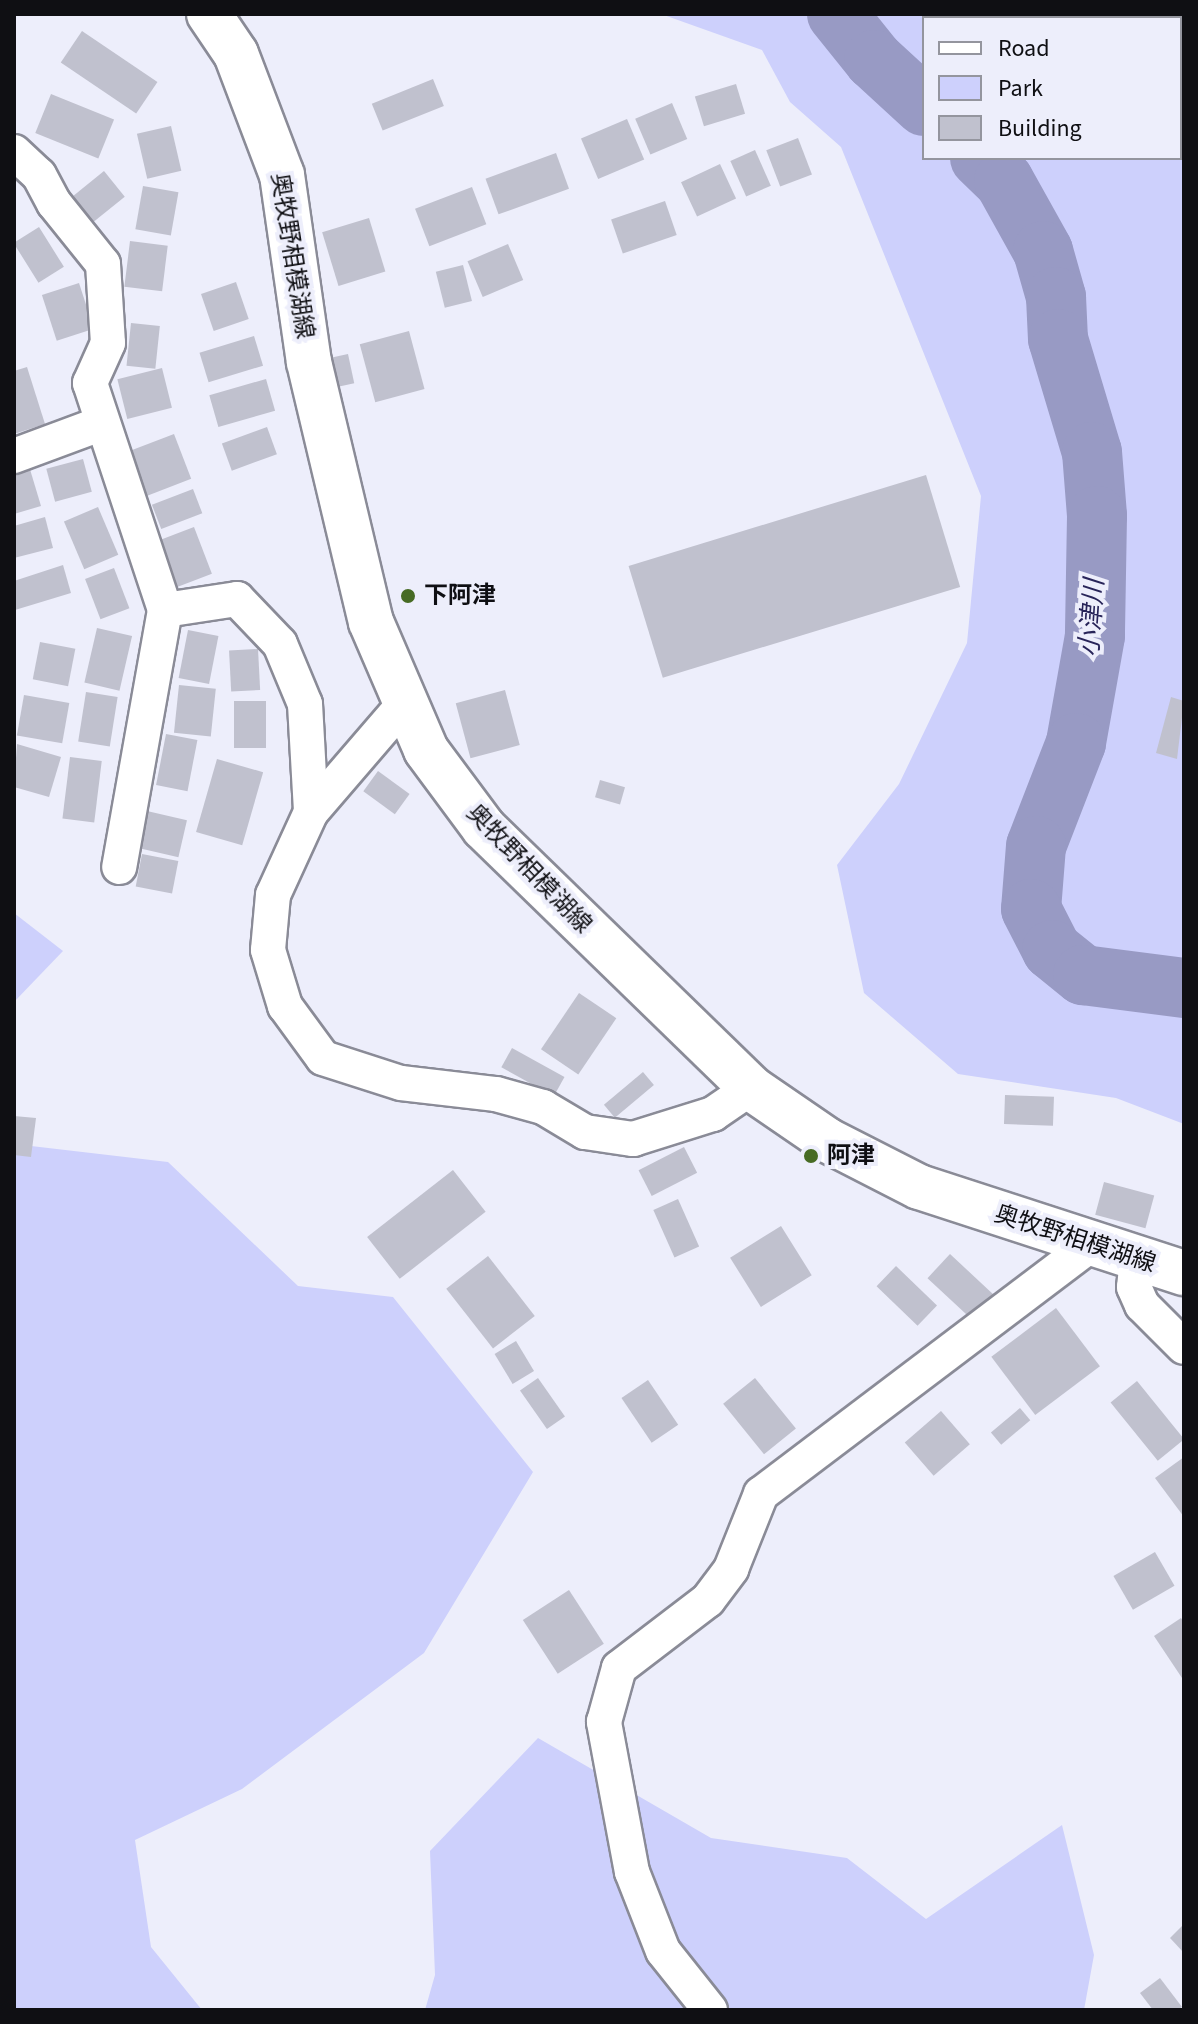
<!DOCTYPE html>
<meta charset="utf-8">
<style>
body{margin:0}
#map{position:relative;width:1198px;height:2024px;overflow:hidden;background:#edeefb;font-family:"Source Sans 3","Noto Sans JP",sans-serif}
div>[style]{position:absolute}
.green>*{inset:0;background:#cdd0fc}
.river>*{height:60px;margin:-30px;padding:0 30px;transform-origin:30px;border-radius:30px;background:#989ac4}
.building>*{inset:0;background:#c0c1ce;transform-origin:0 0}
.roads{filter:drop-shadow(2px 0 #8a8b97) drop-shadow(-2px 0 #8a8b97) drop-shadow(0 2px #8a8b97) drop-shadow(0 -2px #8a8b97)}
.street>*{height:34px;margin:-17px;padding:0 17px;transform-origin:17px;border-radius:17px;background:#fff}
.secondary>*{height:44px;margin:-22px;padding:0 22px;transform-origin:22px;border-radius:22px;background:#fff}
.dots>*{width:22px;height:22px;translate:-50% -50%;box-sizing:border-box;border:4px solid #edeefb;border-radius:50%}
span{translate:-50% -50%;white-space:nowrap;text-align:center;line-height:1.15;-webkit-text-stroke:8px #edeefb;paint-order:stroke}
.street-label{font-size:24px;color:#0f0f13}
.poi-label{font-size:24px;color:#0f0f13;font-weight:700}
.left{translate:0 -50%;text-align:left}
.water-label{font-size:26px;color:#282459;font-style:italic}
.frame{position:absolute;inset:0;border:16px solid #0f0f13;pointer-events:none}
.legend{position:absolute;left:922px;top:16px;width:260px;height:144px;box-sizing:border-box;background:#edeefb;border:2px solid #94959e;margin:0;padding:10px 14px;list-style:none;font-size:24px;color:#0f0f13}
.legend li{display:flex;align-items:center;gap:16px;height:40px}
.legend b{width:40px;border:2px solid #94959e}
</style>
<div id="map">
<div class="green">
<i style="clip-path:polygon(661px 14px,1130px 14px,1131px 18px,924px 18px,924px 158px,1180px 158px,1180px 36px,1184px 38px,1184px 1124px,1116px 1098px,958px 1074px,864px 993px,837px 865px,899px 784px,967px 643px,981px 496px,841px 147px,790px 102px,762px 50px)"></i>
<i style="clip-path:polygon(14px 913px,63px 951px,14px 1002px)"></i>
<i style="clip-path:polygon(14px 1144px,168px 1162px,298px 1286px,393px 1297px,533px 1472px,424px 1653px,242px 1789px,135px 1840px,151px 1947px,202px 2010px,14px 2010px)"></i>
<i style="clip-path:polygon(538px 1738px,711px 1838px,847px 1858px,926px 1919px,1062px 1825px,1094px 1955px,1084px 2010px,425px 2010px,435px 1975px,430px 1851px)"></i>
</div>
<div class="river">
<i style="left:837px;top:14px;width:59px;rotate:51.2deg"></i>
<i style="left:874px;top:60px;width:68px;rotate:42.6deg"></i>
<i style="left:980px;top:158px;width:33px;rotate:44deg"></i>
<i style="left:1004px;top:181px;width:80px;rotate:60.9deg"></i>
<i style="left:1043px;top:251px;width:48px;rotate:74.2deg"></i>
<i style="left:1056px;top:297px;width:42px;rotate:87.3deg"></i>
<i style="left:1058px;top:339px;width:118px;rotate:73.3deg"></i>
<i style="left:1092px;top:452px;width:64px;rotate:85.5deg"></i>
<i style="left:1097px;top:516px;width:120px;rotate:91deg"></i>
<i style="left:1095px;top:636px;width:109px;rotate:100.1deg"></i>
<i style="left:1076px;top:743px;width:110px;rotate:111.2deg"></i>
<i style="left:1036px;top:846px;width:63px;rotate:94.5deg"></i>
<i style="left:1031px;top:909px;width:46px;rotate:62.9deg"></i>
<i style="left:1052px;top:950px;width:40px;rotate:39deg"></i>
<i style="left:1083px;top:975px;width:102px;rotate:7.3deg"></i>
</div>
<div class="building">
<i style="left:82px;top:31px;width:91px;height:38px;rotate:34deg"></i>
<i style="left:433px;top:79px;width:29px;height:66px;rotate:68deg"></i>
<i style="left:736px;top:84px;width:31px;height:43px;rotate:73deg"></i>
<i style="left:51px;top:94px;width:68px;height:42px;rotate:22deg"></i>
<i style="left:672px;top:103px;width:39px;height:40px;rotate:67deg"></i>
<i style="left:627px;top:119px;width:44px;height:50px;rotate:67deg"></i>
<i style="left:171px;top:126px;width:46px;height:35px;rotate:77deg"></i>
<i style="left:798px;top:138px;width:39px;height:34px;rotate:69deg"></i>
<i style="left:755px;top:150px;width:39px;height:27px;rotate:66deg"></i>
<i style="left:556px;top:153px;width:38px;height:75px;rotate:70deg"></i>
<i style="left:720px;top:164px;width:38px;height:43px;rotate:65deg"></i>
<i style="left:104px;top:171px;width:33px;height:50px;rotate:51deg"></i>
<i style="left:143px;top:186px;width:36px;height:44px;rotate:10deg"></i>
<i style="left:472px;top:187px;width:40px;height:61px;rotate:69deg"></i>
<i style="left:665px;top:201px;width:36px;height:57px;rotate:71deg"></i>
<i style="left:369px;top:218px;width:56px;height:49px;rotate:73deg"></i>
<i style="left:39px;top:227px;width:47px;height:30px;rotate:58deg"></i>
<i style="left:130px;top:241px;width:38px;height:46px;rotate:7deg"></i>
<i style="left:508px;top:244px;width:39px;height:44px;rotate:67deg"></i>
<i style="left:463px;top:265px;width:37px;height:28px;rotate:76deg"></i>
<i style="left:236px;top:282px;width:39px;height:37px;rotate:71deg"></i>
<i style="left:79px;top:283px;width:48px;height:39px;rotate:72deg"></i>
<i style="left:131px;top:323px;width:29px;height:43px;rotate:6deg"></i>
<i style="left:409px;top:331px;width:60px;height:51px;rotate:75deg"></i>
<i style="left:254px;top:336px;width:31px;height:57px;rotate:73deg"></i>
<i style="left:348px;top:354px;width:30px;height:20px;rotate:78deg"></i>
<i style="clip-path:polygon(27px 367px,45px 424px,14px 434px,14px 371px)"></i>
<i style="left:162px;top:368px;width:41px;height:46px;rotate:76deg"></i>
<i style="left:266px;top:379px;width:33px;height:59px;rotate:74deg"></i>
<i style="left:267px;top:427px;width:29px;height:48px;rotate:70deg"></i>
<i style="left:174px;top:434px;width:48px;height:56px;rotate:69deg"></i>
<i style="left:83px;top:459px;width:34px;height:38px;rotate:75deg"></i>
<i style="clip-path:polygon(29px 466px,41px 506px,14px 514px,14px 471px)"></i>
<i style="left:926px;top:475px;width:117px;height:311px;rotate:73deg"></i>
<i style="left:193px;top:489px;width:26px;height:44px;rotate:69deg"></i>
<i style="left:98px;top:507px;width:52px;height:37px;rotate:67deg"></i>
<i style="clip-path:polygon(45px 517px,53px 548px,14px 558px,14px 526px)"></i>
<i style="left:194px;top:527px;width:50px;height:40px;rotate:69deg"></i>
<i style="clip-path:polygon(63px 565px,71px 593px,15px 610px,14px 581px)"></i>
<i style="left:114px;top:568px;width:43px;height:31px;rotate:69deg"></i>
<i style="left:97px;top:628px;width:36px;height:56px;rotate:13deg"></i>
<i style="left:188px;top:630px;width:31px;height:49px;rotate:11deg"></i>
<i style="left:40px;top:642px;width:36px;height:38px;rotate:11deg"></i>
<i style="left:258px;top:649px;width:41px;height:29px;rotate:87deg"></i>
<i style="left:179px;top:685px;width:37px;height:48px;rotate:6deg"></i>
<i style="left:505px;top:690px;width:57px;height:51px;rotate:75deg"></i>
<i style="left:86px;top:692px;width:32px;height:50px;rotate:9deg"></i>
<i style="left:24px;top:695px;width:46px;height:41px;rotate:10deg"></i>
<i style="clip-path:polygon(1171px 697px,1184px 701px,1177px 759px,1156px 753px)"></i>
<i style="left:234px;top:701px;width:32px;height:47px"></i>
<i style="left:166px;top:734px;width:32px;height:52px;rotate:11deg"></i>
<i style="clip-path:polygon(17px 744px,61px 757px,49px 797px,14px 787px)"></i>
<i style="left:70px;top:757px;width:32px;height:62px;rotate:7deg"></i>
<i style="left:217px;top:759px;width:48px;height:76px;rotate:16deg"></i>
<i style="left:378px;top:771px;width:39px;height:25px;rotate:36deg"></i>
<i style="left:600px;top:780px;width:26px;height:18px;rotate:16deg"></i>
<i style="left:147px;top:811px;width:41px;height:38px;rotate:13deg"></i>
<i style="left:142px;top:854px;width:37px;height:33px;rotate:11deg"></i>
<i style="left:579px;top:993px;width:45px;height:68px;rotate:34deg"></i>
<i style="left:512px;top:1048px;width:60px;height:22px;rotate:29deg"></i>
<i style="left:643px;top:1072px;width:17px;height:51px;rotate:50deg"></i>
<i style="left:1005px;top:1095px;width:49px;height:29px;rotate:2deg"></i>
<i style="clip-path:polygon(14px 1116px,36px 1118px,31px 1157px,14px 1155px)"></i>
<i style="left:684px;top:1147px;width:29px;height:51px;rotate:63deg"></i>
<i style="left:453px;top:1170px;width:53px;height:109px;rotate:52deg"></i>
<i style="left:1104px;top:1182px;width:52px;height:34px;rotate:15deg"></i>
<i style="left:678px;top:1199px;width:52px;height:27px;rotate:66deg"></i>
<i style="left:781px;top:1226px;width:58px;height:60px;rotate:58deg"></i>
<i style="left:950px;top:1254px;width:74px;height:33px;rotate:43deg"></i>
<i style="left:488px;top:1256px;width:76px;height:53px;rotate:52deg"></i>
<i style="left:896px;top:1266px;width:57px;height:28px;rotate:44deg"></i>
<i style="left:1056px;top:1308px;width:73px;height:81px;rotate:53deg"></i>
<i style="left:516px;top:1341px;width:35px;height:25px;rotate:59deg"></i>
<i style="left:538px;top:1378px;width:47px;height:22px;rotate:55deg"></i>
<i style="left:755px;top:1378px;width:65px;height:41px;rotate:51deg"></i>
<i style="left:648px;top:1380px;width:54px;height:32px;rotate:56deg"></i>
<i style="left:1137px;top:1381px;width:75px;height:34px;rotate:51deg"></i>
<i style="left:1020px;top:1408px;width:16px;height:38px;rotate:50deg"></i>
<i style="left:941px;top:1411px;width:44px;height:48px;rotate:49deg"></i>
<i style="clip-path:polygon(1184px 1457px,1184px 1517px,1155px 1478px)"></i>
<i style="left:1155px;top:1552px;width:39px;height:48px;rotate:60deg"></i>
<i style="left:569px;top:1590px;width:64px;height:55px;rotate:57deg"></i>
<i style="clip-path:polygon(1181px 1618px,1184px 1623px,1184px 1681px,1154px 1636px)"></i>
<i style="clip-path:polygon(1184px 1924px,1184px 1953px,1170px 1938px)"></i>
<i style="clip-path:polygon(1160px 1978px,1182px 2007px,1178px 2010px,1153px 2010px,1140px 1993px)"></i>
</div>
<div class="roads">
<div class="street">
<i style="left:14px;top:152px;width:34px;rotate:43deg"></i>
<i style="left:39px;top:175px;width:32px;rotate:62deg"></i>
<i style="left:54px;top:203px;width:78px;rotate:51.2deg"></i>
<i style="left:103px;top:264px;width:79px;rotate:86.4deg"></i>
<i style="left:108px;top:343px;width:44px;rotate:114.2deg"></i>
<i style="left:90px;top:383px;width:239px;rotate:71.7deg"></i>
<i style="left:165px;top:610px;width:261px;rotate:100.1deg"></i>
<i style="left:14px;top:456px;width:92px;rotate:-20.4deg"></i>
<i style="left:165px;top:610px;width:73px;rotate:-8.7deg"></i>
<i style="left:237px;top:599px;width:62px;rotate:46.3deg"></i>
<i style="left:280px;top:644px;width:65px;rotate:67.4deg"></i>
<i style="left:305px;top:704px;width:108px;rotate:86.8deg"></i>
<i style="left:404px;top:704px;width:143px;rotate:130.7deg"></i>
<i style="left:311px;top:812px;width:91px;rotate:114.6deg"></i>
<i style="left:273px;top:895px;width:55px;rotate:95.2deg"></i>
<i style="left:268px;top:950px;width:59px;rotate:73.1deg"></i>
<i style="left:285px;top:1006px;width:64px;rotate:53.8deg"></i>
<i style="left:323px;top:1058px;width:82px;rotate:17.8deg"></i>
<i style="left:401px;top:1083px;width:96px;rotate:6.6deg"></i>
<i style="left:496px;top:1094px;width:49px;rotate:15.5deg"></i>
<i style="left:543px;top:1107px;width:49px;rotate:30.8deg"></i>
<i style="left:585px;top:1132px;width:49px;rotate:8.3deg"></i>
<i style="left:633px;top:1139px;width:84px;rotate:-17.4deg"></i>
<i style="left:713px;top:1114px;width:46px;rotate:-34.4deg"></i>
<i style="left:1137px;top:1259px;width:28px;rotate:96deg"></i>
<i style="left:1134px;top:1287px;width:20px;rotate:66deg"></i>
<i style="left:1142px;top:1305px;width:59px;rotate:45deg"></i>
<i style="left:710px;top:2010px;width:75px;rotate:-128.5deg"></i>
<i style="left:663px;top:1951px;width:85px;rotate:-111.4deg"></i>
<i style="left:632px;top:1872px;width:153px;rotate:-100.6deg"></i>
<i style="left:604px;top:1722px;width:56px;rotate:-74.5deg"></i>
<i style="left:619px;top:1668px;width:112px;rotate:-37.4deg"></i>
<i style="left:708px;top:1600px;width:39px;rotate:-53deg"></i>
<i style="left:731px;top:1569px;width:81px;rotate:-68.2deg"></i>
<i style="left:761px;top:1494px;width:413px;rotate:-37.1deg"></i>
</div>
<div class="secondary">
<i style="left:209px;top:14px;width:48px;rotate:56deg"></i>
<i style="left:236px;top:54px;width:129px;rotate:69.2deg"></i>
<i style="left:282px;top:175px;width:189px;rotate:81.8deg"></i>
<i style="left:309px;top:362px;width:267px;rotate:76.6deg"></i>
<i style="left:371px;top:622px;width:139px;rotate:66.7deg"></i>
<i style="left:426px;top:750px;width:97px;rotate:53.4deg"></i>
<i style="left:484px;top:828px;width:373px;rotate:44.2deg"></i>
<i style="left:751px;top:1088px;width:92px;rotate:34.4deg"></i>
<i style="left:827px;top:1140px;width:103px;rotate:27.1deg"></i>
<i style="left:919px;top:1187px;width:279px;rotate:18deg"></i>
</div>
</div>
<div class="dots">
<i style="left:408px;top:596px;background:#476b24"></i>
<i style="left:811px;top:1156px;background:#476b24"></i>
</div>
<div class="street-label">
<span style="left:292px;top:256px;rotate:81deg">奥牧野相模湖線</span>
<span style="left:529px;top:869px;rotate:46deg">奥牧野相模湖線</span>
<span style="left:1075px;top:1239px;rotate:18deg">奥牧野相模湖線</span>
</div>
<div class="poi-label">
<span class="left" style="left:424px;top:596px">下阿津</span>
<span class="left" style="left:827px;top:1156px">阿津</span>
</div>
<div class="water-label">
<span style="left:1092px;top:618px;rotate:-86deg">小津川</span>
</div>
<div class="frame"></div>
<ul class="legend">
<li><b style="height:10px;background:#fff"></b>Road</li>
<li><b style="height:22px;background:#cdd0fc"></b>Park</li>
<li><b style="height:22px;background:#c0c1ce"></b>Building</li>
</ul>
</div>
